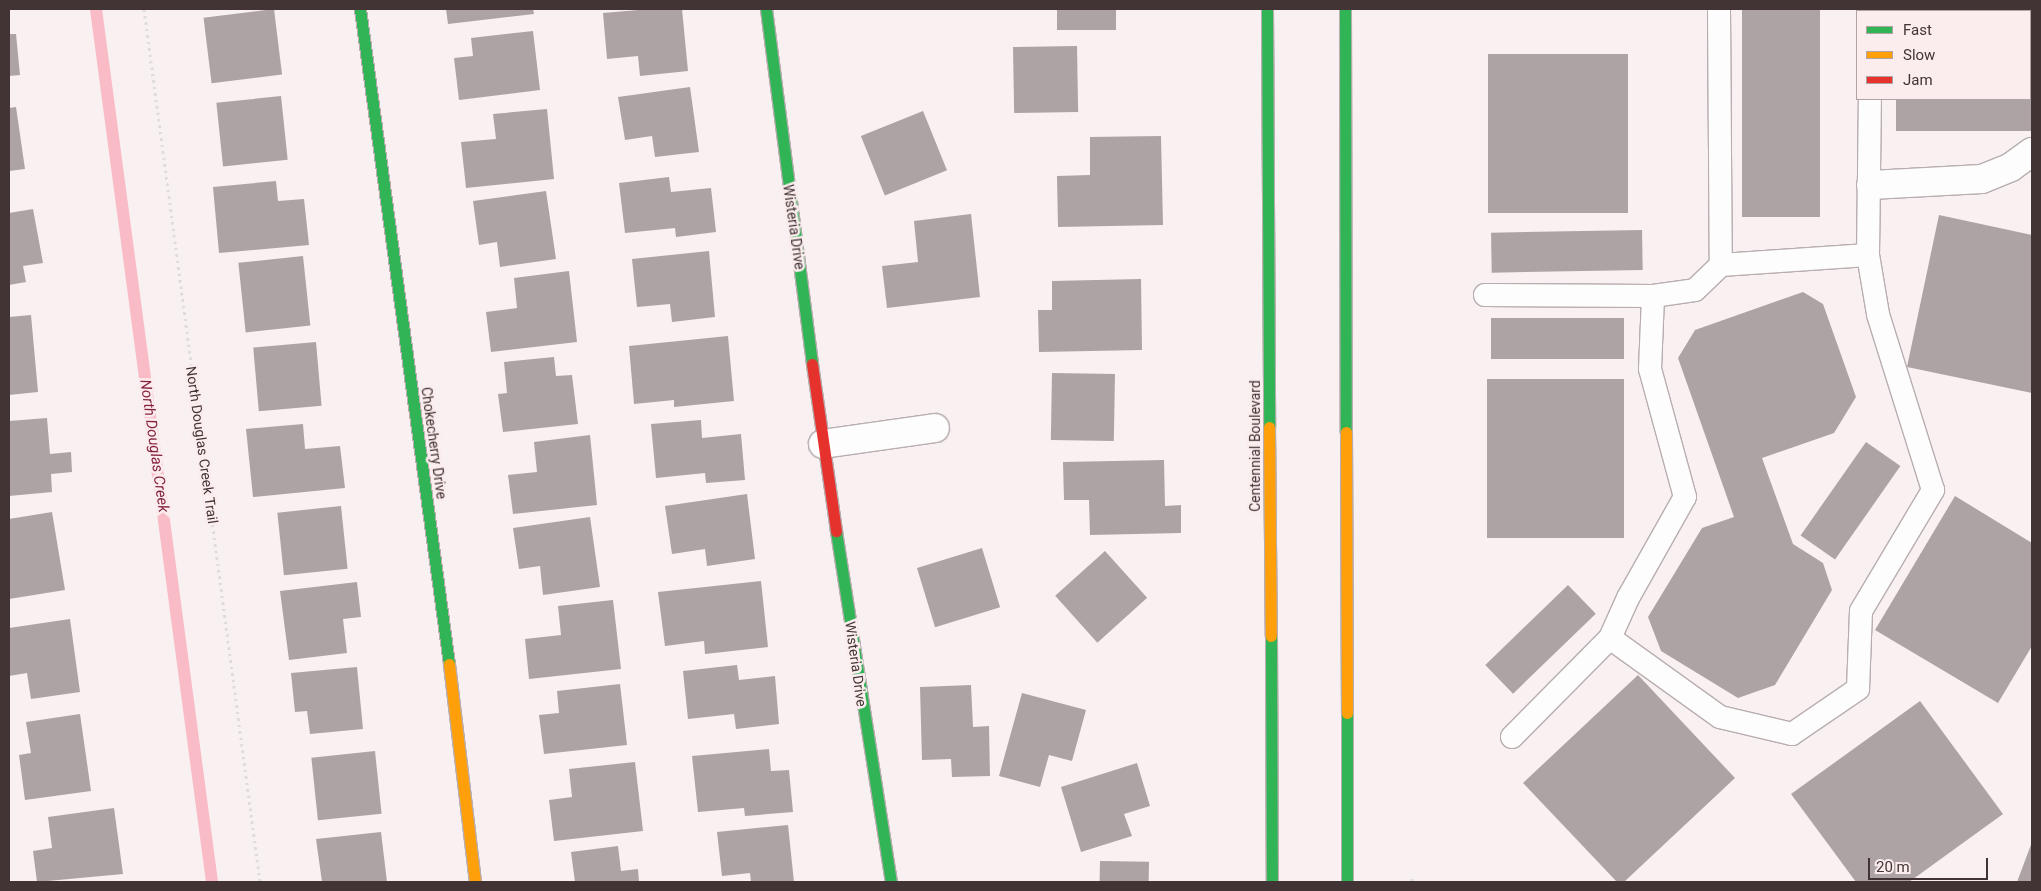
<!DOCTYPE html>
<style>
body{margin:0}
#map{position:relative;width:2041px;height:891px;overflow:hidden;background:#f8f0f1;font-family:Roboto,sans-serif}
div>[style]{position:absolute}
.stream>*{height:12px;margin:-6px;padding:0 6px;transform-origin:6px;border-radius:6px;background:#f9bbc5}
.building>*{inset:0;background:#ada3a4;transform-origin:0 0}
.path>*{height:3px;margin-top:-1.5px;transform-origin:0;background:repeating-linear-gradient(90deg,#dfdcdd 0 2.5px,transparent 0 6.5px)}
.roads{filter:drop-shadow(1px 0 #b8adaf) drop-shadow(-1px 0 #b8adaf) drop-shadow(0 1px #b8adaf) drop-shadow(0 -1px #b8adaf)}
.lane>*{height:22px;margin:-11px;padding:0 11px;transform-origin:11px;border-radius:11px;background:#fefdfd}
.street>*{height:28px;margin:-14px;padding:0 14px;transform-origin:14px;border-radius:14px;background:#fefdfd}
.fast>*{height:11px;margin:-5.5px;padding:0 5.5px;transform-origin:5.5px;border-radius:5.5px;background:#30b455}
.slow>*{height:11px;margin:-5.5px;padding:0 5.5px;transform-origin:5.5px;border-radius:5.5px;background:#ff9f0a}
.jam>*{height:11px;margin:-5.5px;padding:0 5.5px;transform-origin:5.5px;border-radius:5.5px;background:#e5322d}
span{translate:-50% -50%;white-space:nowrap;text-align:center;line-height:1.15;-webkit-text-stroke:5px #fbecee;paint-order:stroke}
.street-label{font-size:14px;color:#423335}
.water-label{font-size:15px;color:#85243e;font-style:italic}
.frame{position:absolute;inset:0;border:10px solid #423335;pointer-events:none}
.legend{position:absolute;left:1856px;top:10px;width:175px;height:90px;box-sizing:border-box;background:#fbecee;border:1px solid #b1a2a4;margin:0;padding:6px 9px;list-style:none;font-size:15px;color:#423335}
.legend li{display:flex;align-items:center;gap:10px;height:25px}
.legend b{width:25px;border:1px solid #b1a2a4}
.scale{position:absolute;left:1868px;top:858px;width:120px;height:22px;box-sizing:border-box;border:2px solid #423335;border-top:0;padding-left:6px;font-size:15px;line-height:18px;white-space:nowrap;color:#423335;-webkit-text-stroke:4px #fbecee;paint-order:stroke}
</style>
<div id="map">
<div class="stream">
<i style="left:96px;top:9px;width:881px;rotate:82.43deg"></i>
</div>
<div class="building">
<i style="left:274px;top:9px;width:66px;height:71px;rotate:83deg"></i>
<i style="clip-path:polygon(446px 9px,533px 9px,534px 14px,448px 24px)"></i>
<i style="clip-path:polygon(650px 9px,682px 9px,688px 71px,640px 76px,638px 56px,607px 59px,603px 13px)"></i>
<i style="left:1057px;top:9px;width:59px;height:21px"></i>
<i style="left:1742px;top:9px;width:78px;height:208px"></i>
<i style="clip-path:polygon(1896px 9px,2032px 9px,2032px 131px,1896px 131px,1896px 99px,2030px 99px,2030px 11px)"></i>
<i style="clip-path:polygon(533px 31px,540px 90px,459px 100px,454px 58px,473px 56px,471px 38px)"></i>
<i style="clip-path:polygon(9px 34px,16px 34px,20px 75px,9px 76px)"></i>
<i style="left:1077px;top:46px;width:66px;height:64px;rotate:89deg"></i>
<i style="left:1488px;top:54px;width:140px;height:159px"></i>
<i style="clip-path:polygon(690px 87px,699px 152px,655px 157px,652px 136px,625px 140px,618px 97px)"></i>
<i style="left:281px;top:96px;width:64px;height:65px;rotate:84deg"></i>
<i style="clip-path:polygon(16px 107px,25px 169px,9px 171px,9px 108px)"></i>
<i style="clip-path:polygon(547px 109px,554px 179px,466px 188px,461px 142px,496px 139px,493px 114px)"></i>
<i style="left:923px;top:111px;width:64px;height:67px;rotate:68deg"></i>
<i style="clip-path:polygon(1161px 136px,1163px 225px,1058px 227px,1057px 176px,1090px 175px,1090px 137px)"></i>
<i style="clip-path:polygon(669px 177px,671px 192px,711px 188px,716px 232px,676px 237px,675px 228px,625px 233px,619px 183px)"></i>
<i style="clip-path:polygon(276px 181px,278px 201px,304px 199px,309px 245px,219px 253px,213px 187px)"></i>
<i style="clip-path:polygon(546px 191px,556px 259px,500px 267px,497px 242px,479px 245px,473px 201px)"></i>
<i style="clip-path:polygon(33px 209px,43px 263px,23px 266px,26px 282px,9px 285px,9px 213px)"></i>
<i style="clip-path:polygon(971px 214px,980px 297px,887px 308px,882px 266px,918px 262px,914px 221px)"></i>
<i style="clip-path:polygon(1939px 215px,2032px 235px,2032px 393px,1907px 367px)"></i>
<i style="left:1642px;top:230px;width:40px;height:151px;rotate:89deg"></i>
<i style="clip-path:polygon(709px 251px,715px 317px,672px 322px,670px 304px,637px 307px,632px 259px)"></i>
<i style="left:303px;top:256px;width:70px;height:65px;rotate:84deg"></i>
<i style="clip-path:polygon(569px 271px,577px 342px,491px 352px,486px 312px,517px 308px,514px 278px)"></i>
<i style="clip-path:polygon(1141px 279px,1142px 350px,1039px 352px,1038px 310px,1052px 310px,1052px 281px)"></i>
<i style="clip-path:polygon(1803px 292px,1823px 304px,1856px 397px,1834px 433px,1762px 458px,1793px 544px,1823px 563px,1832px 590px,1775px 685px,1738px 698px,1661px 651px,1648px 617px,1702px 528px,1734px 517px,1678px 358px,1695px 330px)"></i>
<i style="clip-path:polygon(31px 315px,38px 392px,9px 395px,9px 317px)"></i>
<i style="left:1491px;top:318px;width:133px;height:41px"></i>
<i style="clip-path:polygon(728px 336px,734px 401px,674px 407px,674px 400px,634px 404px,629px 346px)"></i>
<i style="left:316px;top:342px;width:64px;height:63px;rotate:85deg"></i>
<i style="clip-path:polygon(554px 357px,556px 376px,572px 375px,578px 424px,503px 432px,498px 394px,507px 393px,504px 362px)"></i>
<i style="left:1052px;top:373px;width:63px;height:67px;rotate:1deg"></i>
<i style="left:1624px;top:379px;width:159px;height:137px;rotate:90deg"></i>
<i style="clip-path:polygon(47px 418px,50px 454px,71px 452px,72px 472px,51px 474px,52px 492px,9px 496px,9px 421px)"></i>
<i style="clip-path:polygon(701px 420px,702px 438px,741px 434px,745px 480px,706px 483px,705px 473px,656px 478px,651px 424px)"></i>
<i style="clip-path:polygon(303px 424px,305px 449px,340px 446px,345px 488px,253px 497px,246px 429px)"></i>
<i style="clip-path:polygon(590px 435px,597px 505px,513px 514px,508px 475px,537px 472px,534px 442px)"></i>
<i style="left:1866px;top:442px;width:42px;height:114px;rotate:35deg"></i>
<i style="clip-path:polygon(1164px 460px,1165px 506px,1181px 505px,1181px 533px,1090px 535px,1089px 500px,1064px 500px,1063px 462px)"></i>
<i style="clip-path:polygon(747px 494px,755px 559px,707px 566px,705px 549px,672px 554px,665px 506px)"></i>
<i style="clip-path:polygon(1955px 496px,2032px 543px,2032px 646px,1998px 703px,1875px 630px)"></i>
<i style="left:341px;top:506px;width:63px;height:64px;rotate:84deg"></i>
<i style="clip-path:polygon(52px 512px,65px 590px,9px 599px,9px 519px)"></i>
<i style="clip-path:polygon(590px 517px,600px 587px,543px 595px,540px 566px,519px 569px,513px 528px)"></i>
<i style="left:982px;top:548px;width:62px;height:68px;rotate:73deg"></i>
<i style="left:1105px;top:551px;width:63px;height:67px;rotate:48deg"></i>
<i style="clip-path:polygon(761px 581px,768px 647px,705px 654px,704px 641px,665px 646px,658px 592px)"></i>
<i style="clip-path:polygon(357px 582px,361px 617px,343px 619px,347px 653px,289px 660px,280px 591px)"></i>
<i style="left:1568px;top:585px;width:40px;height:115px;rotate:46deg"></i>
<i style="clip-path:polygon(613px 600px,621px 669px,529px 679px,525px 639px,561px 635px,558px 606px)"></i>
<i style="clip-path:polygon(70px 619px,80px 692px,31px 699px,27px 673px,9px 676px,9px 628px)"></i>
<i style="clip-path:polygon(737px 665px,739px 680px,775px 676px,779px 724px,736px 729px,734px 714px,688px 719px,683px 671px)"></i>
<i style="clip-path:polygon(357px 667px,363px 729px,310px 734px,307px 711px,295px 712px,291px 673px)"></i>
<i style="clip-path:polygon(1638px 675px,1735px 778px,1624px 882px,1617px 882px,1523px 783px)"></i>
<i style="clip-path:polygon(620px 684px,627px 745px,544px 754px,539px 715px,559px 713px,557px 691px)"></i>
<i style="clip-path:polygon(971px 685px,973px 727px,989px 726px,990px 776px,952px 777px,951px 759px,922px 760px,920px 687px)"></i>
<i style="clip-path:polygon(1022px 693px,1086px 710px,1072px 761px,1049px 755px,1040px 787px,999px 776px)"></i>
<i style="clip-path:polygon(1920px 701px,2003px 814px,1909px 882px,1856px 882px,1791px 794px)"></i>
<i style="clip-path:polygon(80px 714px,91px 791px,25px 800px,19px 755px,31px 753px,26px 722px)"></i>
<i style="clip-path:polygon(769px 749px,771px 771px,789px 770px,793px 812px,745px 816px,744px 808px,698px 812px,692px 756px)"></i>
<i style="left:375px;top:751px;width:63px;height:64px;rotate:84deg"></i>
<i style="clip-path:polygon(635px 762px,643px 831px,554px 841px,549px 800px,572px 797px,569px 769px)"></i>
<i style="clip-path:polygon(1137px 763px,1150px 806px,1124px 814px,1132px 836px,1081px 852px,1061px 787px)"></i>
<i style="clip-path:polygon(114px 808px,123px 874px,37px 882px,33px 851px,52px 848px,48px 817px)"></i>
<i style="clip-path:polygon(788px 825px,794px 882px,751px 882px,750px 873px,722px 876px,717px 832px)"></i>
<i style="clip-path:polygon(381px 832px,387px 882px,322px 882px,316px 839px)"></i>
<i style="clip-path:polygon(2032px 842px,2032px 882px,2017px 882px)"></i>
<i style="clip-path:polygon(618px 846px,621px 871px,638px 869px,639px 882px,575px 882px,571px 852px)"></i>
<i style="left:1100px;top:861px;width:49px;height:21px;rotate:1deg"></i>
</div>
<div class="path">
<i style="left:144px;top:9px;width:881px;rotate:82.43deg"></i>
<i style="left:1412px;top:878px;width:4px;rotate:90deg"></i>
</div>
<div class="roads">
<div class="lane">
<i style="left:1719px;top:9px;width:256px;rotate:89.6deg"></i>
<i style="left:1869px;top:9px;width:2px;rotate:90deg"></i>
<i style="left:1485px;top:295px;width:168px;rotate:0.3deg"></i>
<i style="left:1653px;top:296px;width:42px;rotate:-8.1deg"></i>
<i style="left:1695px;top:290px;width:36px;rotate:-44deg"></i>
<i style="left:1721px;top:265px;width:147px;rotate:-3.9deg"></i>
<i style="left:1610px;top:638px;width:135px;rotate:35.7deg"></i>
<i style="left:1720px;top:717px;width:74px;rotate:13.3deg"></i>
<i style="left:1792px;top:734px;width:80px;rotate:-34.3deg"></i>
<i style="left:1858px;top:689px;width:78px;rotate:-87.8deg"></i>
<i style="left:1861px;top:611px;width:141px;rotate:-59.2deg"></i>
<i style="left:1933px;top:490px;width:184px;rotate:-107.4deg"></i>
<i style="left:1878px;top:314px;width:60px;rotate:-99.6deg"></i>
<i style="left:1868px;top:255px;width:156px;rotate:-89.3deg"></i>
<i style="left:1512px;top:737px;width:139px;rotate:-45.3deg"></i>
<i style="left:1610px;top:638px;width:44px;rotate:-65.8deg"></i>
<i style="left:1628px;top:598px;width:116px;rotate:-60.6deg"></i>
<i style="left:1685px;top:497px;width:133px;rotate:-105.3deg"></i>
<i style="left:1650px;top:369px;width:73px;rotate:-87.6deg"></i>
</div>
<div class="street">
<i style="left:1871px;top:185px;width:111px;rotate:-3.1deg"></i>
<i style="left:1982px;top:179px;width:31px;rotate:-22deg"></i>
<i style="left:2011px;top:167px;width:26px;rotate:-36deg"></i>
<i style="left:823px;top:444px;width:113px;rotate:-8.1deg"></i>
</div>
<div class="fast">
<i style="left:360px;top:9px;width:661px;rotate:82.26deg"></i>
<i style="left:766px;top:9px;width:358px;rotate:82.6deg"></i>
<i style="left:1267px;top:9px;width:418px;rotate:89.7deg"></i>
<i style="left:1345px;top:9px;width:423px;rotate:89.9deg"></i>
<i style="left:836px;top:531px;width:355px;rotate:81.1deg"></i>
<i style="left:1271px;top:636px;width:246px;rotate:89.8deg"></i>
<i style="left:1347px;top:713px;width:169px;rotate:90deg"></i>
</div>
<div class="slow">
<i style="left:1269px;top:427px;width:209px;rotate:89.5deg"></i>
<i style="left:1346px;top:432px;width:281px;rotate:89.8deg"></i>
<i style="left:449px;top:664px;width:220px;rotate:83.2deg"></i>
</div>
<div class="jam">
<i style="left:812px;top:364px;width:169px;rotate:81.8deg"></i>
</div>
</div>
<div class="street-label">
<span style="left:794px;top:227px;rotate:82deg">Wisteria Drive</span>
<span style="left:434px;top:443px;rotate:82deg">Chokecherry Drive</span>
<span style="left:202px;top:445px;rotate:82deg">North Douglas Creek Trail</span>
<span style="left:1255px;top:446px;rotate:-90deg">Centennial Boulevard</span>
<span style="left:856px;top:664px;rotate:82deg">Wisteria Drive</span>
</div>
<div class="water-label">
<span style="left:154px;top:446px;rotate:82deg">North Douglas Creek</span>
</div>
<div class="frame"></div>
<ul class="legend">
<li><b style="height:6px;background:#30b455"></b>Fast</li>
<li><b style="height:6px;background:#ff9f0a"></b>Slow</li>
<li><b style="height:6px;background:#e5322d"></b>Jam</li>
</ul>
<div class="scale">20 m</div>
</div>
